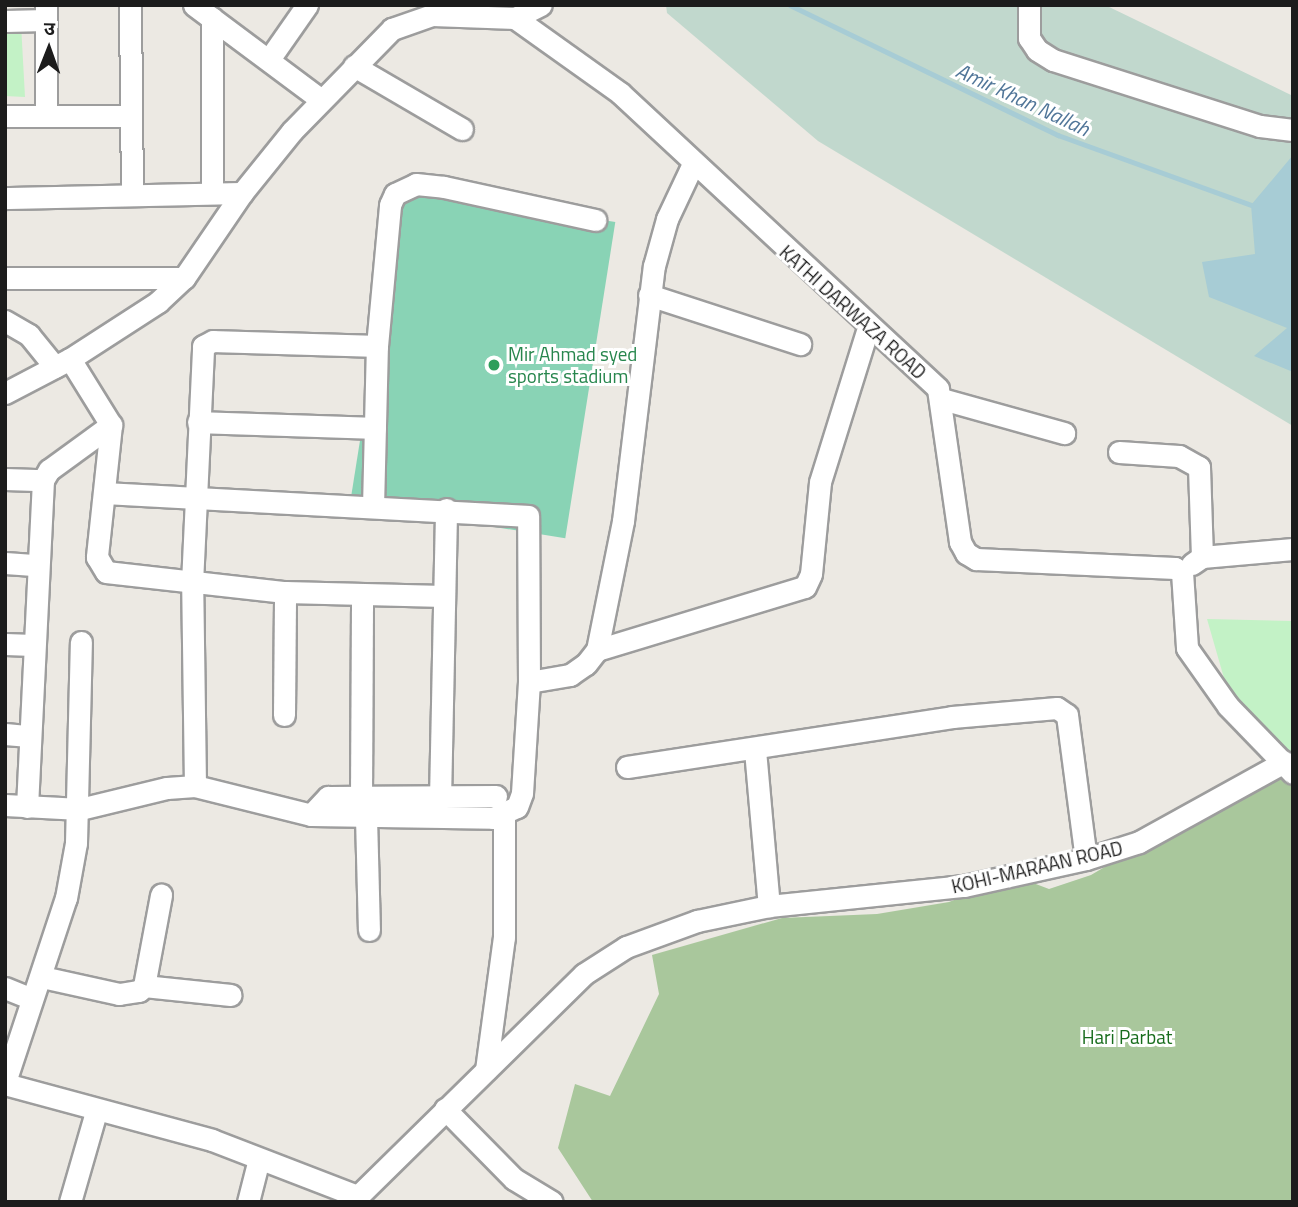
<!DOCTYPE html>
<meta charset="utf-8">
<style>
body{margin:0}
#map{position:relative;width:1298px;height:1207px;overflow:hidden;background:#ece9e3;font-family:"Titillium Web","Noto Sans Devanagari",sans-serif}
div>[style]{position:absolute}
.forest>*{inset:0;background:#a9c79c}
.wetland>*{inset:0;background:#c1d8cd}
.park>*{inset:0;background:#c3f2c6}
.pitch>*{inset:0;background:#89d3b5;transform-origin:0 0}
.water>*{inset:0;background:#a7ccd5}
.stream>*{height:4.5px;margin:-2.25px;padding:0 2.25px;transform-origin:2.25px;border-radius:2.25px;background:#a7ccd5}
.roads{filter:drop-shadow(2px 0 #9d9d9d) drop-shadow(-2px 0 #9d9d9d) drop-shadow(0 2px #9d9d9d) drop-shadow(0 -2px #9d9d9d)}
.minor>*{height:21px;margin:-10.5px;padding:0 10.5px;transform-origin:10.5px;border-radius:10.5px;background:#fff}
.dots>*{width:19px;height:19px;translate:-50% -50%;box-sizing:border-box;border:4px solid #fff;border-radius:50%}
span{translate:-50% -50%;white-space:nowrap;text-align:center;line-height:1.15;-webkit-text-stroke:6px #fff;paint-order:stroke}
.street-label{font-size:19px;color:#1c1c1c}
.leisure-label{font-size:19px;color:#27864d}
.left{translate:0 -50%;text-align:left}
.park-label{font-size:19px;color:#176c1c}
.water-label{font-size:21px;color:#517699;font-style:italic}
.frame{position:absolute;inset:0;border:7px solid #1c1c1c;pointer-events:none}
.north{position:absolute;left:14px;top:14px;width:70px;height:70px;-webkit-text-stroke:5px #fff;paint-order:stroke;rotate:1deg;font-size:19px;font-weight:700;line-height:28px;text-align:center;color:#1c1c1c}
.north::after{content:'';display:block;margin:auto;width:24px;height:32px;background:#1c1c1c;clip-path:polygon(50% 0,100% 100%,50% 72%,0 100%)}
</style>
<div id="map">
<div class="forest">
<i style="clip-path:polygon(1284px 762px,1293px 777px,1293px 1202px,593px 1202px,558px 1148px,575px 1084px,610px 1096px,659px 994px,652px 955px,782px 918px,877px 914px,949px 902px,1015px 876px,1049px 889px,1091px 875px)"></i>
</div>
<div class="wetland">
<i style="clip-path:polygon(666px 5px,1105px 5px,1293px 96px,1293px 426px,818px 141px,667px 13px)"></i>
</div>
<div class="park">
<i style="clip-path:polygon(5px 24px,21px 24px,25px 97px,5px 96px)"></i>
<i style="clip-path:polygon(1207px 619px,1293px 621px,1293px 768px,1228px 692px)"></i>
</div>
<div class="pitch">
<i style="left:400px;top:188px;width:218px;height:320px;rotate:9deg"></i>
</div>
<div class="water">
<i style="clip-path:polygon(1293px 155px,1293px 372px,1254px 356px,1287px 328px,1209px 297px,1202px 262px,1255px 254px,1251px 205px)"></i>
</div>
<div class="stream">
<i style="left:790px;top:5px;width:298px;rotate:25.9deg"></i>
<i style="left:1058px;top:135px;width:205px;rotate:19.9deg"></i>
</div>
<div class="roads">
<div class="minor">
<i style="left:46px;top:5px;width:110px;rotate:90deg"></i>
<i style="left:130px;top:5px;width:189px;rotate:89.4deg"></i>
<i style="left:194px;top:5px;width:157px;rotate:36.7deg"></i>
<i style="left:1029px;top:5px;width:33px;rotate:90deg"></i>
<i style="left:1029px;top:38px;width:14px;rotate:56deg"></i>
<i style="left:1037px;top:50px;width:19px;rotate:32deg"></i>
<i style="left:1053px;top:60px;width:217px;rotate:17.7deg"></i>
<i style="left:1260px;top:126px;width:33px;rotate:7deg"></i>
<i style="left:212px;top:18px;width:173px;rotate:90deg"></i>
<i style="left:515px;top:18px;width:129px;rotate:35.5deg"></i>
<i style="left:620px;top:93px;width:434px;rotate:42.9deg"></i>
<i style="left:938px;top:389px;width:155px;rotate:81.8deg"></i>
<i style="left:960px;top:542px;width:13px;rotate:61deg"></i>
<i style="left:966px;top:553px;width:12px;rotate:31deg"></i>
<i style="left:976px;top:559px;width:199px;rotate:2.6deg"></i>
<i style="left:1175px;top:568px;width:8px;rotate:30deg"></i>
<i style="left:1182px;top:572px;width:76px;rotate:86.2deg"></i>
<i style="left:1187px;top:648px;width:71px;rotate:54.7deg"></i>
<i style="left:1228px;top:706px;width:93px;rotate:45.9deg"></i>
<i style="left:5px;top:21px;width:41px;rotate:-1.4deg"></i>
<i style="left:270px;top:58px;width:65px;rotate:-55.1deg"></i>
<i style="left:354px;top:66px;width:125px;rotate:30.3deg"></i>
<i style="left:5px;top:116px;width:125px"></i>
<i style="left:5px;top:198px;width:237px;rotate:-1.2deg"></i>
<i style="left:5px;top:278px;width:179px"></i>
<i style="left:649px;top:295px;width:159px;rotate:18deg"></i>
<i style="left:5px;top:321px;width:28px;rotate:30deg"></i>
<i style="left:29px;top:335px;width:41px;rotate:50.9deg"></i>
<i style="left:70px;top:359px;width:78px;rotate:58.2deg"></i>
<i style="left:111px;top:425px;width:133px;rotate:96.1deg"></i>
<i style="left:97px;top:557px;width:17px;rotate:59deg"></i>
<i style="left:106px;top:572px;width:180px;rotate:6.4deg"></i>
<i style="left:285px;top:592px;width:159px;rotate:1.4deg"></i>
<i style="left:5px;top:393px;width:73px;rotate:-27.6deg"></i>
<i style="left:70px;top:359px;width:105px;rotate:-32.9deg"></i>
<i style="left:158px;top:302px;width:35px;rotate:-43deg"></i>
<i style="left:184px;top:278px;width:103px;rotate:-55.7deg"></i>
<i style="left:242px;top:193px;width:80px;rotate:-51.1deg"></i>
<i style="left:292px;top:131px;width:143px;rotate:-45.6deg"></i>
<i style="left:392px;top:29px;width:42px;rotate:-19.3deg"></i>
<i style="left:432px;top:15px;width:83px;rotate:2.1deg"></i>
<i style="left:515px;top:18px;width:29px;rotate:-27deg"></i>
<i style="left:942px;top:399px;width:127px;rotate:15.6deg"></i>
<i style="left:198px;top:422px;width:177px;rotate:1.9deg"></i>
<i style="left:1119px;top:452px;width:60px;rotate:3.8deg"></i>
<i style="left:1179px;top:456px;width:23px;rotate:29deg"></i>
<i style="left:1199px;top:467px;width:90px;rotate:88.1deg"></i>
<i style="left:5px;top:479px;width:38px;rotate:2deg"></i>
<i style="left:373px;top:507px;width:161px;rotate:-88.6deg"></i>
<i style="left:377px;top:346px;width:142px;rotate:-84.7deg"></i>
<i style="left:390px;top:205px;width:12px;rotate:-66deg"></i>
<i style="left:395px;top:194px;width:23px;rotate:-25deg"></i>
<i style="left:416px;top:184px;width:28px;rotate:6deg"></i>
<i style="left:444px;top:187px;width:155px;rotate:12.3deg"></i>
<i style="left:5px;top:563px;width:32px;rotate:4deg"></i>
<i style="left:1192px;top:564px;width:12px;rotate:-35deg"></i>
<i style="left:1202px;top:557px;width:91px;rotate:-5deg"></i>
<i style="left:5px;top:644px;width:28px;rotate:2deg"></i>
<i style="left:597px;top:650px;width:217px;rotate:-16.9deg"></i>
<i style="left:805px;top:587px;width:14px;rotate:-65deg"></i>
<i style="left:811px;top:574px;width:92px;rotate:-84.4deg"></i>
<i style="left:820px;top:482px;width:161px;rotate:-72.7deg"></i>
<i style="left:529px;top:682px;width:42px;rotate:-9.7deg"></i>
<i style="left:570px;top:675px;width:19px;rotate:-35deg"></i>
<i style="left:586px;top:664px;width:18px;rotate:-52deg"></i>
<i style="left:597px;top:650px;width:132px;rotate:-78.6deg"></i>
<i style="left:623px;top:521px;width:257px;rotate:-83.1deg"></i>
<i style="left:654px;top:266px;width:49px;rotate:-74.5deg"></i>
<i style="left:667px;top:219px;width:61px;rotate:-64.7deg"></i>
<i style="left:284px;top:715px;width:123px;rotate:-89.5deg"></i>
<i style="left:5px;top:734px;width:24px;rotate:5deg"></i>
<i style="left:755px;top:750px;width:157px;rotate:84.9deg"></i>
<i style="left:627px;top:767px;width:329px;rotate:-8.7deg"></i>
<i style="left:952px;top:717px;width:105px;rotate:-4.9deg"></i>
<i style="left:1057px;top:708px;width:12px;rotate:35deg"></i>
<i style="left:1067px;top:715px;width:145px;rotate:82.5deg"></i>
<i style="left:195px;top:786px;width:203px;rotate:-90.8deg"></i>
<i style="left:192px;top:583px;width:237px;rotate:-87.3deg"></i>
<i style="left:203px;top:346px;width:11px;rotate:-27deg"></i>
<i style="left:213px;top:341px;width:164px;rotate:1.7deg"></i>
<i style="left:361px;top:797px;width:202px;rotate:-89.7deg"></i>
<i style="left:440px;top:799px;width:290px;rotate:-88.8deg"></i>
<i style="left:5px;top:805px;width:75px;rotate:3.1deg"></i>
<i style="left:80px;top:809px;width:89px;rotate:-13.6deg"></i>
<i style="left:167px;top:788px;width:28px;rotate:-4deg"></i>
<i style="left:195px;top:786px;width:120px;rotate:14deg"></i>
<i style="left:311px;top:815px;width:182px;rotate:0.9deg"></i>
<i style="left:493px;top:818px;width:26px;rotate:-25deg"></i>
<i style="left:517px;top:807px;width:15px;rotate:-70deg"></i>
<i style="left:522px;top:793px;width:111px;rotate:-86.4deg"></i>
<i style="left:529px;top:682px;width:166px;rotate:-90.3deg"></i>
<i style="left:528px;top:516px;width:423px;rotate:-176.9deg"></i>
<i style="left:27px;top:807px;width:327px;rotate:-87.2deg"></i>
<i style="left:43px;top:480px;width:12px;rotate:-59deg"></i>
<i style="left:49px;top:470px;width:77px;rotate:-36deg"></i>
<i style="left:311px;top:815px;width:25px;rotate:-47deg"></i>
<i style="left:328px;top:797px;width:168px;rotate:-0.3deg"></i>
<i style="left:366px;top:817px;width:113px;rotate:88.5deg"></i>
<i style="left:42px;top:977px;width:79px;rotate:12.4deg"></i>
<i style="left:119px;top:994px;width:20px;rotate:-9deg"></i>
<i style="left:139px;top:991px;width:7px;rotate:-45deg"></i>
<i style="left:144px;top:986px;width:93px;rotate:-79.4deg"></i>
<i style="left:144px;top:986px;width:87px;rotate:5.9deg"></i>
<i style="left:5px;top:988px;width:29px;rotate:22deg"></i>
<i style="left:486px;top:1070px;width:134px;rotate:-82.3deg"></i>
<i style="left:504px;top:937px;width:123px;rotate:-90deg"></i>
<i style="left:5px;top:1082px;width:194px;rotate:-71.7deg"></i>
<i style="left:66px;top:898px;width:56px;rotate:-79.7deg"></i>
<i style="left:76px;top:843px;width:201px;rotate:-88.6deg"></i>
<i style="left:5px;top:1084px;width:214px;rotate:15.1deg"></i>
<i style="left:212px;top:1140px;width:155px;rotate:21.1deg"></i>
<i style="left:445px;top:1109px;width:98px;rotate:45.4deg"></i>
<i style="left:514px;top:1179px;width:44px;rotate:31.2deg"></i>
<i style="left:70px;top:1202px;width:94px;rotate:-73.9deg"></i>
<i style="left:248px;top:1202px;width:44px;rotate:-75.7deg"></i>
<i style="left:352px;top:1202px;width:325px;rotate:-44.5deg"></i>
<i style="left:584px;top:974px;width:50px;rotate:-32.7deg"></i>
<i style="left:626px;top:947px;width:76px;rotate:-20.1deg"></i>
<i style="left:697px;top:921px;width:74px;rotate:-11.8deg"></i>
<i style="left:769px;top:906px;width:196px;rotate:-5.9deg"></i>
<i style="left:964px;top:886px;width:125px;rotate:-12.5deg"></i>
<i style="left:1086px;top:859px;width:56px;rotate:-17.8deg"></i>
<i style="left:1139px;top:842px;width:166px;rotate:-28.9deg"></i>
</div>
</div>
<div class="dots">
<i style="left:494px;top:365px;background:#2e9e5b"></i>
</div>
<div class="street-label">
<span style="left:853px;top:312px;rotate:42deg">KATHI DARWAZA ROAD</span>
<span style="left:1037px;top:867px;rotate:-13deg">KOHI-MARAAN ROAD</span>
</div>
<div class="leisure-label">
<span class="left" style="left:508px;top:365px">Mir Ahmad syed<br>sports stadium</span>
</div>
<div class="park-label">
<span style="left:1127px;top:1037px">Hari Parbat</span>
</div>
<div class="water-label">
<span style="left:1023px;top:99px;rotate:25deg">Amir Khan Nallah</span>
</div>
<div class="frame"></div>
<div class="north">उ</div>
</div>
